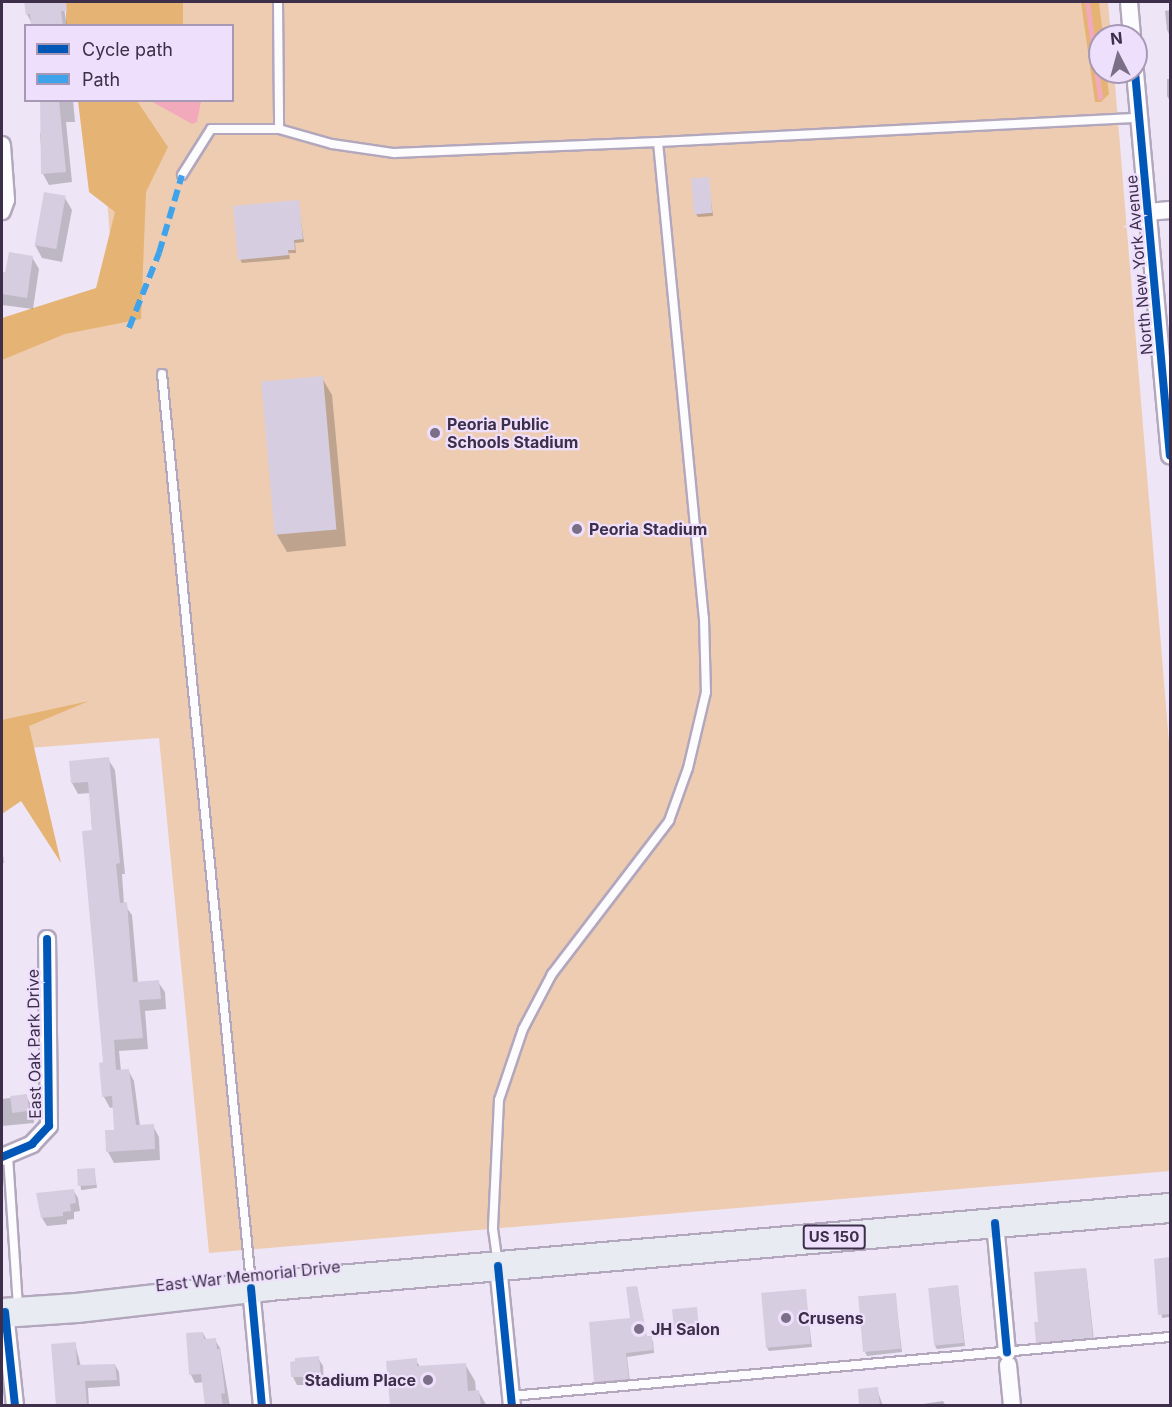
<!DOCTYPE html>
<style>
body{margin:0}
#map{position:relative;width:1172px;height:1407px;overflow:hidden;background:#eee6f7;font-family:Inter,sans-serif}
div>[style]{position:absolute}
.green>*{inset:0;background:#eeccb2}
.forest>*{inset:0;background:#e5b475;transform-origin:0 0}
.water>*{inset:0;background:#f2a9bc}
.shadow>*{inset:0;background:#0003;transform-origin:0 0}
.stream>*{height:5px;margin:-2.5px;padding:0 2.5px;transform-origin:2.5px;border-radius:2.5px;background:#f2a9bc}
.building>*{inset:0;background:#d7cde1;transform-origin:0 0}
.roads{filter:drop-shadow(2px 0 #b2a7bc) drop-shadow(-2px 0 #b2a7bc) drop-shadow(0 2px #b2a7bc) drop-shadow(0 -2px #b2a7bc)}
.service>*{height:8px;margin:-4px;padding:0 4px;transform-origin:4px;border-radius:4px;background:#fcfbfe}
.minor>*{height:16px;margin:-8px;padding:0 8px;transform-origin:8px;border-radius:8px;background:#fcfbfe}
.trunk>*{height:28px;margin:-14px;padding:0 14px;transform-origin:14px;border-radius:14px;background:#e8ecf2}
.quiet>*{height:6px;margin-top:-3px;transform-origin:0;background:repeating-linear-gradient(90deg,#3fa3ec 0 12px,transparent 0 18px)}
.cycleway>*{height:8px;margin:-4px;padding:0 4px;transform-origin:4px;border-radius:4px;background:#0057b8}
.dots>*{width:16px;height:16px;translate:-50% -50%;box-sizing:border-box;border:3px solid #eee0fd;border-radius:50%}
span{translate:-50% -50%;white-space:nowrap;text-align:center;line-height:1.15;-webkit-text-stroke:4.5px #eee0fd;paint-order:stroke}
.shield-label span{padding:2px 4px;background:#eee0fd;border:2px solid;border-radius:4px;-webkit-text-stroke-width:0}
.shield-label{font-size:15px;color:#3d2e4a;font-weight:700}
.street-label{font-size:16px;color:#3d2e4a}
.poi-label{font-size:16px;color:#3d2e4a;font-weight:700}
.left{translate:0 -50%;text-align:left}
.right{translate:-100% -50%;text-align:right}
.frame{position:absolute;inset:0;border:3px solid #3d2e4a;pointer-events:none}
.legend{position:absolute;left:24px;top:24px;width:210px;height:78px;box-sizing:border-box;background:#eee0fd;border:2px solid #a799b5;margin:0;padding:8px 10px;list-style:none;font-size:18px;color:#3d2e4a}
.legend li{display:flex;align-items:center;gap:12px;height:30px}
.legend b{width:30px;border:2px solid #a799b5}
.north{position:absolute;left:1088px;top:24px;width:60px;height:60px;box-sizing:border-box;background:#eee0fd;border:2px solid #a799b5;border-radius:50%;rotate:354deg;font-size:16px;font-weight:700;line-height:24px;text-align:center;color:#3d2e4a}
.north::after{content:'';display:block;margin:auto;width:21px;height:27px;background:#7b6e87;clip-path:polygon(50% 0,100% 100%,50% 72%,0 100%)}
</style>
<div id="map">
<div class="green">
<i style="clip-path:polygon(90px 2px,1108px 2px,1111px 36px,1100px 36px,1100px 72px,1114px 72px,1170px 755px,1170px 1171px,209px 1253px,159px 738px,2px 750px,2px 321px,116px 310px,99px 101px,232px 100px,232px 26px,92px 25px)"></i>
</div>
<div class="forest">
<i style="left:66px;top:2px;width:117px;height:23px"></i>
<i style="clip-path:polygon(1081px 2px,1099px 2px,1103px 36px,1100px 36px,1100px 72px,1106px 72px,1109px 94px,1101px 102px,1095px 102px)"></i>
<i style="clip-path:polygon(78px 101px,137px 101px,168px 147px,146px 192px,141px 319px,65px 334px,2px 360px,2px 318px,96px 288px,115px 212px,89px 192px)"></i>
<i style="clip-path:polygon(89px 701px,29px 726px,61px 863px,21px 801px,2px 814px,2px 720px)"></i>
</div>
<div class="water">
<i style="clip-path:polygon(151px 101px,201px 101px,197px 122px,192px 124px)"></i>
</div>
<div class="shadow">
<i style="clip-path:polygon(26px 2px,63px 2px,67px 26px,33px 26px,27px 14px)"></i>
<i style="clip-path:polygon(1170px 10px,1170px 36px,1167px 30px,1165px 11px)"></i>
<i style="clip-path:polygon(1167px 79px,1170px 79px,1170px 101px,1167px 96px)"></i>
<i style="clip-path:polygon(41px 100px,73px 100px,75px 122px,66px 122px,72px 182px,49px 185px,43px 174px,40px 133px,44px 132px)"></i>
<i style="clip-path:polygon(708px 179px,713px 216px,698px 217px,696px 214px)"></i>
<i style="clip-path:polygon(65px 198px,72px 210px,62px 262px,42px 258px,35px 245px)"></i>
<i style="clip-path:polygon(298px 201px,304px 242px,295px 243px,296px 253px,289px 253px,290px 259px,242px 263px,240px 259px)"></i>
<i style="clip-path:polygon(32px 257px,39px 269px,33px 309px,2px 305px,2px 273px,7px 274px)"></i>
<i style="clip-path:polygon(322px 378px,332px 395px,346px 546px,287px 552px,277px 535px)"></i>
<i style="clip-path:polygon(108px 759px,115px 770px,125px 874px,122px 874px,124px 904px,132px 915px,138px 983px,158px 982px,165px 992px,166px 1009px,145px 1011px,148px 1049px,119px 1051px,121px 1071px,128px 1070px,134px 1081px,140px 1126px,153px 1126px,159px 1137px,160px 1160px,114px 1163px,108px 1152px,116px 1131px,114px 1107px,110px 1108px,104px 1097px,101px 1064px,105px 1064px,90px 793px,78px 794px,72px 783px)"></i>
<i style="clip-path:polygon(2px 846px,4px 863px,2px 863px)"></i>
<i style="clip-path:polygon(26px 1096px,33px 1108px,34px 1123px,2px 1126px,2px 1099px)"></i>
<i style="left:94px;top:1169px;width:19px;height:16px;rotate:81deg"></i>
<i style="clip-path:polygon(73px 1190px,78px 1198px,80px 1211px,74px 1212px,74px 1219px,67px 1220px,67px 1224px,47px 1226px,42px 1218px)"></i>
<i style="clip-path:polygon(1170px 1259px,1170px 1317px,1162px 1318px,1155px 1260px)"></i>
<i style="clip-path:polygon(1086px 1269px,1094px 1341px,1040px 1346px,1038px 1342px)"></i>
<i style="clip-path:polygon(637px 1287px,647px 1338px,653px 1341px,654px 1353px,627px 1357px,630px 1382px,597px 1385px,595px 1382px,632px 1320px)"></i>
<i style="clip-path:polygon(958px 1287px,965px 1346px,937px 1349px,935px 1346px)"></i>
<i style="clip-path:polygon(805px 1290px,812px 1347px,769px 1351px,767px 1348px)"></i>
<i style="clip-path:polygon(895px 1294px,902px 1352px,867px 1356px,865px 1352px)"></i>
<i style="left:696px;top:1308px;width:24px;height:23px;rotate:81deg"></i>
<i style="clip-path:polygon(203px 1333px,207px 1341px,215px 1340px,220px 1348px,230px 1406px,206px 1406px,204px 1382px,195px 1383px,191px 1375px)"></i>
<i style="clip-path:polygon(75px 1343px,81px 1367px,115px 1365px,119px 1372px,120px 1386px,88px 1388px,89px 1406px,57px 1406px)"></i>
<i style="clip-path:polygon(318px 1358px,323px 1366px,324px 1385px,297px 1385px,293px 1377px)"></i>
<i style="clip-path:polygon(416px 1360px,420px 1367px,465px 1364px,475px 1381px,476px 1391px,478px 1391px,487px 1406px,391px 1406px)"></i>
<i style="clip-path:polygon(877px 1389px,883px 1406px,861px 1406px)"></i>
<i style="clip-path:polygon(943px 1401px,946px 1406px,923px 1406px,923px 1404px)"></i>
</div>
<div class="stream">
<i style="left:1087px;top:2px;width:96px;rotate:82.2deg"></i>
</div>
<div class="building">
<i style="clip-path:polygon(24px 2px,66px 2px,67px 11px,61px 11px,63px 26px,31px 26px,30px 14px,26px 15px)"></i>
<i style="clip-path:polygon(40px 100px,59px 100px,66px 172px,41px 174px)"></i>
<i style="left:709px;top:177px;width:36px;height:18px;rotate:85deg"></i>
<i style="left:44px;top:192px;width:22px;height:54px;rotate:10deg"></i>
<i style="clip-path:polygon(299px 200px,303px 239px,294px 240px,295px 250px,288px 250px,289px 255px,238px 260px,233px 206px)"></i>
<i style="clip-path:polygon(9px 252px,33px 256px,27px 298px,2px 294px,2px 272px,5px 272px)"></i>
<i style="left:323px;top:376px;width:154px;height:62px;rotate:85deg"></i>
<i style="clip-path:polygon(109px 757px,120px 863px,116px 864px,120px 903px,127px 902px,133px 982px,159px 980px,161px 999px,139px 1000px,143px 1038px,114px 1040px,116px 1070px,129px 1069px,136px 1125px,154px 1124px,155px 1149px,106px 1152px,105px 1130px,114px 1130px,112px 1096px,102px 1097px,99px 1063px,103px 1062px,82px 831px,92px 830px,88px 782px,71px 783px,69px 761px)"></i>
<i style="left:27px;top:1094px;width:17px;height:17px;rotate:83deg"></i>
<i style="left:95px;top:1168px;width:17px;height:18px;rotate:87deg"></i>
<i style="clip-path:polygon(74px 1189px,76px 1203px,70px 1204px,71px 1211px,63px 1212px,63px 1216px,41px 1218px,36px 1193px)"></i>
<i style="clip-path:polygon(1170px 1257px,1170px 1314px,1158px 1315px,1154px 1259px)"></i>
<i style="clip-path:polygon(1086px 1268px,1093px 1338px,1036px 1343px,1034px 1322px,1038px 1322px,1034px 1272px)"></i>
<i style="left:958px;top:1285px;width:58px;height:30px;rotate:84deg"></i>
<i style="clip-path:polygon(637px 1286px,647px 1336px,652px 1336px,653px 1350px,626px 1353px,629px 1379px,594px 1382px,589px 1322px,630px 1318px,626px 1287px)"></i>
<i style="left:806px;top:1289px;width:55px;height:45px;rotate:85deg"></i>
<i style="left:896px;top:1293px;width:56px;height:38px;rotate:85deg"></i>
<i style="left:697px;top:1307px;width:22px;height:25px;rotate:85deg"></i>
<i style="clip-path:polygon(203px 1332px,204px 1339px,216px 1338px,217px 1349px,220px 1349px,225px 1393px,221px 1394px,223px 1406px,205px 1406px,201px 1374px,189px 1375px,186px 1333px)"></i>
<i style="clip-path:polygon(76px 1342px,77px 1365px,115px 1364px,117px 1380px,85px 1381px,87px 1406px,56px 1406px,51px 1344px)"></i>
<i style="clip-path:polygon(319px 1356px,321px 1377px,291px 1377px,290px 1362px,295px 1361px,295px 1358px)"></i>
<i style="clip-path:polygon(417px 1358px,417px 1366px,466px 1363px,468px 1391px,479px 1390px,481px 1406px,390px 1406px,386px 1361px)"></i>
<i style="clip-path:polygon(878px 1387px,880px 1406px,859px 1406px,858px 1389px)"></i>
</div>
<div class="roads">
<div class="service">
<i style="left:278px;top:2px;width:127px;rotate:89.5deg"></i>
<i style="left:658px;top:142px;width:482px;rotate:-2.9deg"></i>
<i style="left:182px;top:175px;width:54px;rotate:-57.8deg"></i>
<i style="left:211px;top:129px;width:68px"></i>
<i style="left:279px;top:129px;width:55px;rotate:15.8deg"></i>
<i style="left:332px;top:144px;width:63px;rotate:8.3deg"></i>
<i style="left:394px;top:153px;width:264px;rotate:-2.4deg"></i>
<i style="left:658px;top:142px;width:478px;rotate:84.5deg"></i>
<i style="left:704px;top:618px;width:74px;rotate:88.5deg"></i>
<i style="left:706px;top:692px;width:78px;rotate:103.3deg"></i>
<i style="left:688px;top:768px;width:56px;rotate:109.7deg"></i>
<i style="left:669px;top:821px;width:193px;rotate:127.4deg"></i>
<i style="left:552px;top:974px;width:62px;rotate:117.8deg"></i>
<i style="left:523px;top:1029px;width:75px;rotate:108.7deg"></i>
<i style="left:499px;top:1100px;width:129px;rotate:92.7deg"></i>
<i style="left:493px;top:1229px;width:34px;rotate:82deg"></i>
<i style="left:162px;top:374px;width:914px;rotate:84.41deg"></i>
<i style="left:8px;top:1156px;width:152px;rotate:86.2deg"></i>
<i style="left:511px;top:1396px;width:662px;rotate:-5.12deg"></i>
</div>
<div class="minor">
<i style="left:1129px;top:2px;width:34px;rotate:85deg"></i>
<i style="left:1135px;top:72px;width:385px;rotate:84.8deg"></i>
<i style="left:2px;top:145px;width:55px;rotate:85.8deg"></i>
<i style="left:6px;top:200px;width:12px;rotate:110deg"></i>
<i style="left:1148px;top:212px;width:22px;rotate:-5deg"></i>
<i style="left:2px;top:1157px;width:33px;rotate:-23deg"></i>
<i style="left:32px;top:1144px;width:25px;rotate:-47deg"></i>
<i style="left:49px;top:1126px;width:187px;rotate:-90.6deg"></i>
<i style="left:995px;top:1223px;width:130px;rotate:84.7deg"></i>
<i style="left:498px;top:1266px;width:141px;rotate:84.3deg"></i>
<i style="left:251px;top:1288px;width:119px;rotate:84.7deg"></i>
<i style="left:5px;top:1312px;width:95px;rotate:83.9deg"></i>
<i style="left:1008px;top:1365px;width:41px;rotate:84.4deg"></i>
</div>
<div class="trunk">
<i style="left:2px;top:1313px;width:75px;rotate:-3.8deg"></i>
<i style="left:77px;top:1308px;width:193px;rotate:-6.5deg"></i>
<i style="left:269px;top:1286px;width:904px;rotate:-4.95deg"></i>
</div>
</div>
<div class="quiet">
<i style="left:129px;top:328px;width:81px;rotate:-68.2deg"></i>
<i style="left:159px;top:253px;width:81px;rotate:-73.6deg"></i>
</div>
<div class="cycleway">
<i style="left:1135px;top:72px;width:385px;rotate:84.8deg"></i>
<i style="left:2px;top:1157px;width:33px;rotate:-23deg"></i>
<i style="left:32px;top:1144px;width:25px;rotate:-47deg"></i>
<i style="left:49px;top:1126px;width:187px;rotate:-90.6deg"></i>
<i style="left:995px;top:1223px;width:130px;rotate:84.7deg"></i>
<i style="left:498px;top:1266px;width:141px;rotate:84.3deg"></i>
<i style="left:251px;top:1288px;width:119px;rotate:84.7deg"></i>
<i style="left:5px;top:1312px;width:95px;rotate:83.9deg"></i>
</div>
<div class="dots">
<i style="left:435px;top:433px;background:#7b6e87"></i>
<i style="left:577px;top:529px;background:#7b6e87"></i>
<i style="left:786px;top:1318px;background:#7b6e87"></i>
<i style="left:639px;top:1329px;background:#7b6e87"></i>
<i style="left:428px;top:1380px;background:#7b6e87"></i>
</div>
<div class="shield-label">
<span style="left:834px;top:1237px">US 150</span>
</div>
<div class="street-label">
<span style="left:1139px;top:265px;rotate:-95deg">North New York Avenue</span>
<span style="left:34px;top:1044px;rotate:-91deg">East Oak Park Drive</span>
<span style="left:248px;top:1276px;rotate:-6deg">East War Memorial Drive</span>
</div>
<div class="poi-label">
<span class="left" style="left:447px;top:433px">Peoria Public<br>Schools Stadium</span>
<span class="left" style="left:589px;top:529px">Peoria Stadium</span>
<span class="left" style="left:798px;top:1318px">Crusens</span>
<span class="left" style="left:651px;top:1329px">JH Salon</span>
<span class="right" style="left:416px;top:1380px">Stadium Place</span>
</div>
<div class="frame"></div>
<ul class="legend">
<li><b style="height:8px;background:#0057b8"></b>Cycle path</li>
<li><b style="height:8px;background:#3fa3ec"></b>Path</li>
</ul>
<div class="north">N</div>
</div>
